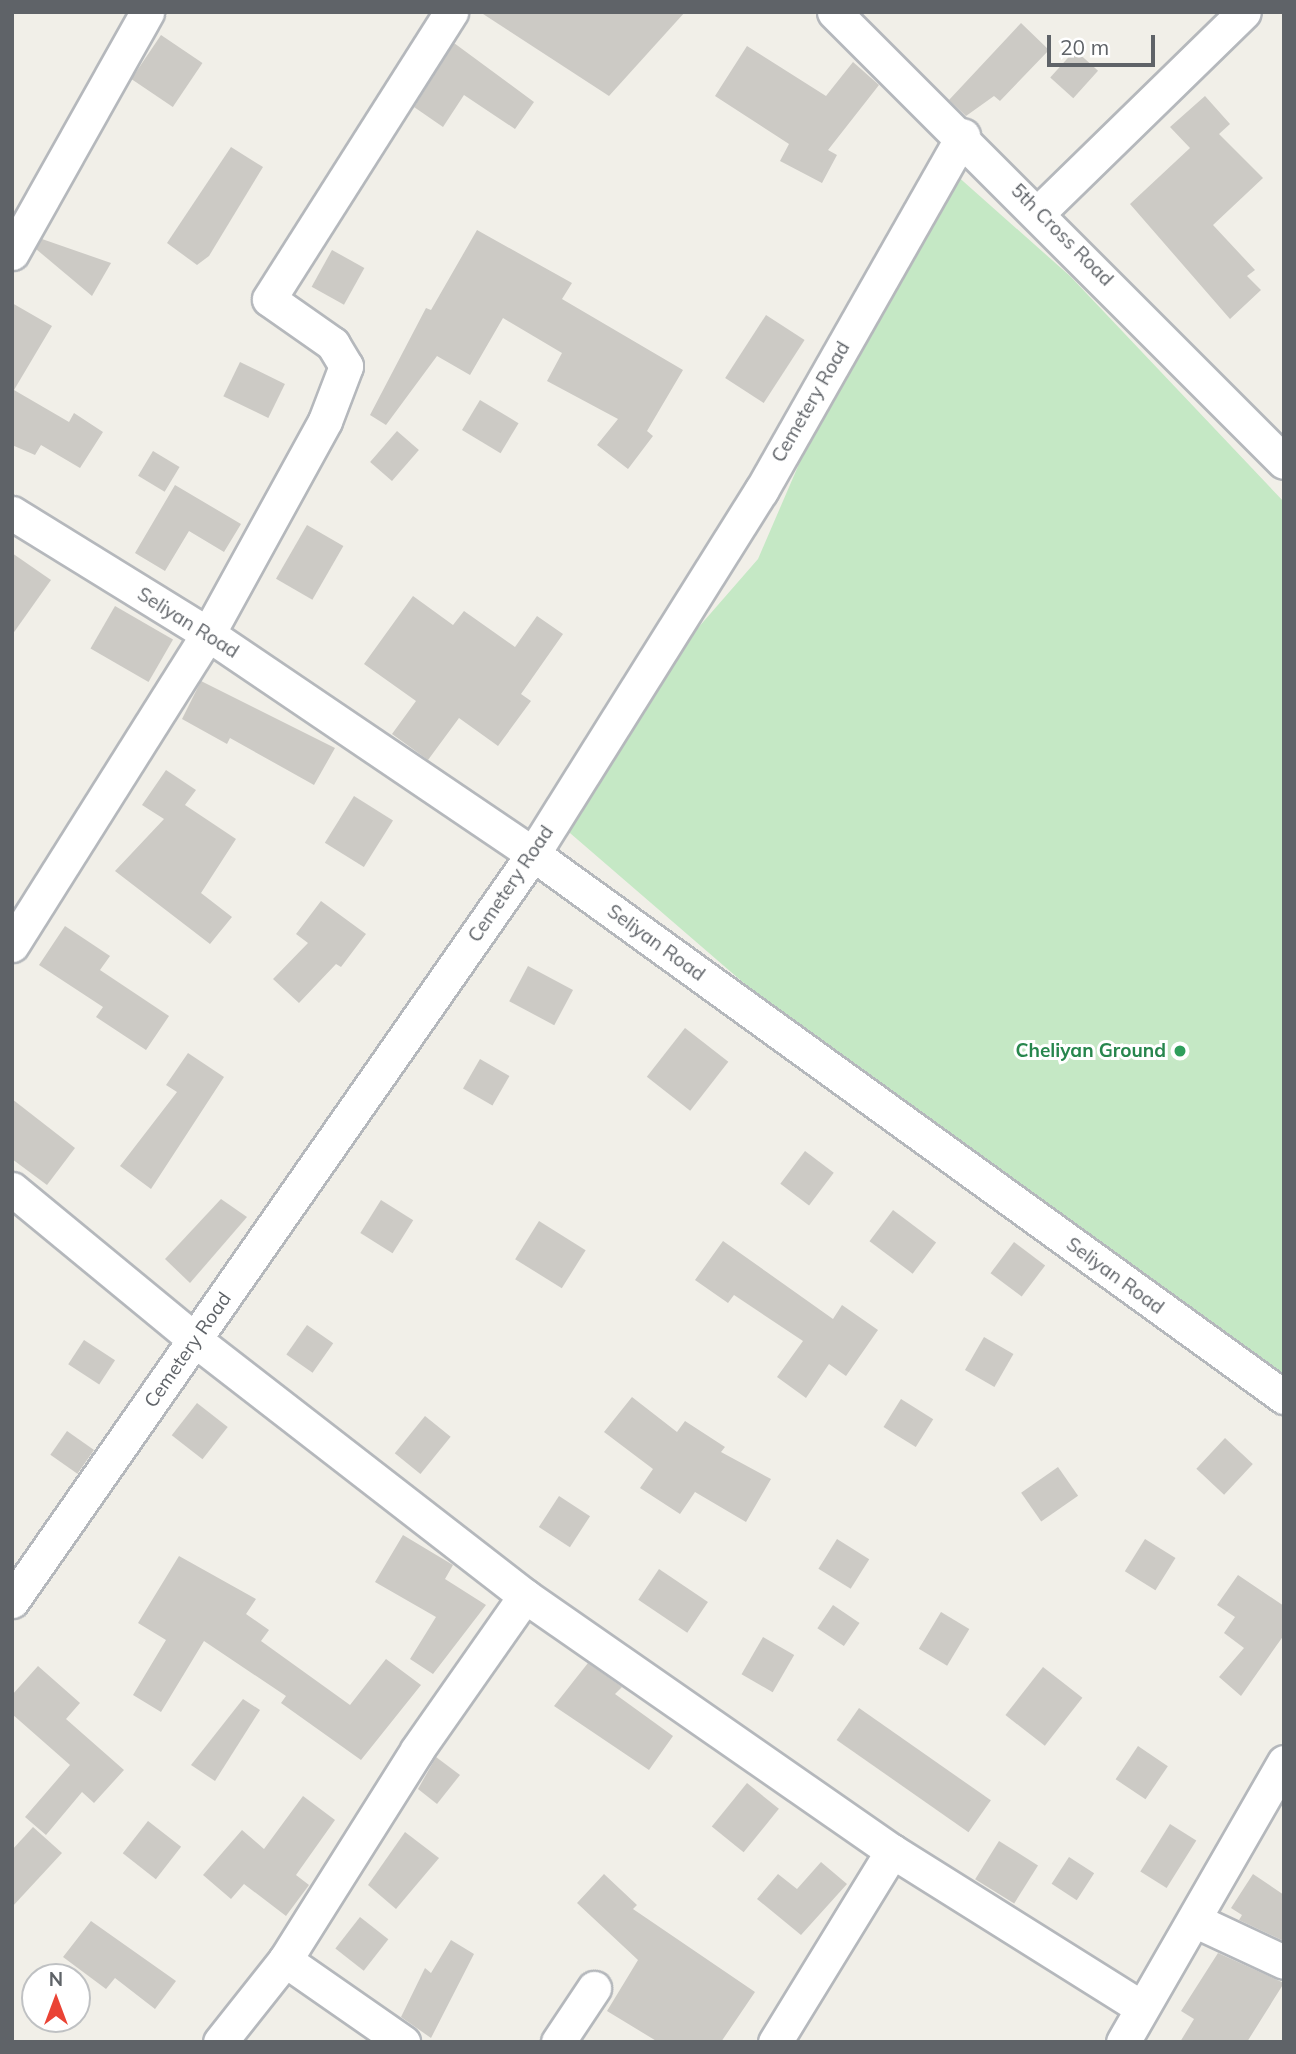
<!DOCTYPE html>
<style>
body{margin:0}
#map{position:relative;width:1296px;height:2054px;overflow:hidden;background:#f1efe8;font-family:Mulish,sans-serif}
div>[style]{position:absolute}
.green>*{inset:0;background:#c5e8c5}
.building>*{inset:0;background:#cccac5;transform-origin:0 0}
.roads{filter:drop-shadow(2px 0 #b5b8bc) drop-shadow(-2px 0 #b5b8bc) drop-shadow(0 2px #b5b8bc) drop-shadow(0 -2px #b5b8bc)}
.street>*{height:33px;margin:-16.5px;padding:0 16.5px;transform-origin:16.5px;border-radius:16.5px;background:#fff}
.dots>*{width:19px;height:19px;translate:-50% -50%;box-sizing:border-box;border:4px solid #fff;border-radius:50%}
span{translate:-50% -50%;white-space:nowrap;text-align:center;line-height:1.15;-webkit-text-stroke:6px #fff;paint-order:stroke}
.street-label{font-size:19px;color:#5f6368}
.leisure-label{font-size:19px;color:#27864d;font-weight:700}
.right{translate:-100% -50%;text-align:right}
.frame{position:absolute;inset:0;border:14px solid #5f6368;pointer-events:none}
.north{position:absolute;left:21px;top:1963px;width:70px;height:70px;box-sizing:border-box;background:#fff;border:2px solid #bfc1c3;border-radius:50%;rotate:0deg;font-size:19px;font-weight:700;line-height:28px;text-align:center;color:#5f6368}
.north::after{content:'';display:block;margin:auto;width:24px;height:32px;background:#ea4335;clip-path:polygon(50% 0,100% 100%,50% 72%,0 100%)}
.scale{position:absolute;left:1047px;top:35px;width:108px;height:32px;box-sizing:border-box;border:4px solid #5f6368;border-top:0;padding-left:9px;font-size:21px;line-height:24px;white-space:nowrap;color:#5f6368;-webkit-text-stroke:5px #fff;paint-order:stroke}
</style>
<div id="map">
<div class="green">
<i style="clip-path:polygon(955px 174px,1070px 276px,1284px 502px,1284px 1379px,966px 1175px,541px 808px,758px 559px,849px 348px)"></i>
</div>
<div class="building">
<i style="clip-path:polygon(480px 12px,685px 12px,609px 96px)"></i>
<i style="clip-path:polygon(1021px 23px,1049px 50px,1000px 101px,994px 96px,966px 116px,949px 100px)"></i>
<i style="left:161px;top:35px;width:50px;height:53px;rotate:34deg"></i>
<i style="clip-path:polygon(454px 43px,534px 102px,515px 129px,464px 95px,443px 127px,414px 107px)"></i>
<i style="clip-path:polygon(747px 46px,826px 96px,853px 62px,879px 85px,828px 150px,837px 155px,822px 183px,780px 161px,789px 144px,715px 96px)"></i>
<i style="left:1075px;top:50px;width:31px;height:37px;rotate:42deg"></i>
<i style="clip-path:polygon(1205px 96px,1230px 124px,1219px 134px,1263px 178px,1213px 225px,1255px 270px,1247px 276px,1261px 290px,1230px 319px,1130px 204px,1190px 148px,1170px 127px)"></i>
<i style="clip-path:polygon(231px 147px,263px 167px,209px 256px,197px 265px,167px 243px)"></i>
<i style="clip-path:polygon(477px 230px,572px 283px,562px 299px,683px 370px,647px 431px,653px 436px,628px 469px,597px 445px,618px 419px,547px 381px,562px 353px,503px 318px,470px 375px,437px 356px,386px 425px,370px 415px,426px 308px,431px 310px)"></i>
<i style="clip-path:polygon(42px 239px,111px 263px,92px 296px,36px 249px)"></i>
<i style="left:332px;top:250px;width:37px;height:42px;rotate:29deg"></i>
<i style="clip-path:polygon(12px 303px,52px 326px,14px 390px,69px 422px,74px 413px,103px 432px,80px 468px,41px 445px,35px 455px,12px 445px)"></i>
<i style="left:766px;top:315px;width:46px;height:75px;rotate:33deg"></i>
<i style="left:240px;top:362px;width:50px;height:38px;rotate:26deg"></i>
<i style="left:480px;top:400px;width:45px;height:35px;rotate:31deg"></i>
<i style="left:397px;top:431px;width:29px;height:41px;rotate:41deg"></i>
<i style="left:153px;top:451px;width:31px;height:29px;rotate:31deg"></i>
<i style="clip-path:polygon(175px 485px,241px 524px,224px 552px,189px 531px,165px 571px,135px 553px)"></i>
<i style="left:307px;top:525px;width:42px;height:62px;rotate:30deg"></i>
<i style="clip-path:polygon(12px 553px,51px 580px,12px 635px)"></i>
<i style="clip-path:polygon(413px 596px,453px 625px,464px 611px,515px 647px,537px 616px,563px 634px,521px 694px,531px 701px,498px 746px,459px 718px,428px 760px,392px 734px,416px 701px,364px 664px)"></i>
<i style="left:115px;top:606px;width:67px;height:49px;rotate:30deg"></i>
<i style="clip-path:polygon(201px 681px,335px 748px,314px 785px,230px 738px,227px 744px,182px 719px)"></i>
<i style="clip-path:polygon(166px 770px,196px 790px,185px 805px,236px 839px,201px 893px,232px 917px,210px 944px,115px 871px,164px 819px,142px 805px)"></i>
<i style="left:354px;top:796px;width:46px;height:55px;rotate:32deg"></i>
<i style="clip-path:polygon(321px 901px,366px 934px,341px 967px,336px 964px,299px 1003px,273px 979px,308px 943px,296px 934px)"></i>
<i style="clip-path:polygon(65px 926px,110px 956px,100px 970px,169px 1016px,146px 1050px,96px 1017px,103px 1007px,39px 965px)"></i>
<i style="left:528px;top:966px;width:51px;height:40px;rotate:28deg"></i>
<i style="left:685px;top:1028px;width:55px;height:62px;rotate:38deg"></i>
<i style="clip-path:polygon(188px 1053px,224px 1077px,151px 1189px,120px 1166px,177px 1092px,166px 1085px)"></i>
<i style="left:480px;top:1059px;width:34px;height:34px;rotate:30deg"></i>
<i style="clip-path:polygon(12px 1099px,75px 1148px,47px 1185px,12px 1159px)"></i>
<i style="left:805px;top:1151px;width:36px;height:41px;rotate:37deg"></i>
<i style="clip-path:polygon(221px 1199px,247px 1217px,190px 1283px,165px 1259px)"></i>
<i style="left:381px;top:1200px;width:38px;height:39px;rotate:32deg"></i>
<i style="left:893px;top:1210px;width:54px;height:39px;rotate:37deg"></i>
<i style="left:539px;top:1221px;width:55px;height:45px;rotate:32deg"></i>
<i style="clip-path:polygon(723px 1241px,833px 1319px,842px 1305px,878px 1330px,846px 1376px,829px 1364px,806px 1398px,777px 1377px,803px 1341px,734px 1295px,728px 1303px,695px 1280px)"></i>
<i style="left:1014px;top:1242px;width:39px;height:39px;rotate:37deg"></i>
<i style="left:307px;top:1325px;width:32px;height:36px;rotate:35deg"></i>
<i style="left:984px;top:1337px;width:34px;height:38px;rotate:30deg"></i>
<i style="left:84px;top:1340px;width:37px;height:29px;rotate:33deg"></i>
<i style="clip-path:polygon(632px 1397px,677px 1432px,685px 1421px,725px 1447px,721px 1452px,771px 1479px,746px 1522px,695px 1492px,680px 1514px,640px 1488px,653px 1469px,604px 1432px)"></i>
<i style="left:901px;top:1399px;width:38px;height:33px;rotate:32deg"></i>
<i style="left:197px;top:1403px;width:39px;height:41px;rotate:38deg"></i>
<i style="left:425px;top:1416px;width:33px;height:48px;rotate:39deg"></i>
<i style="left:67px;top:1431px;width:33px;height:29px;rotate:35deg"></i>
<i style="left:1225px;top:1438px;width:38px;height:42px;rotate:43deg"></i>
<i style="left:1058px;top:1467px;width:35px;height:45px;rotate:55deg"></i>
<i style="left:559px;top:1496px;width:37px;height:37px;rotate:33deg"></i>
<i style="clip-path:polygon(403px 1535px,453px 1565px,445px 1579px,486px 1605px,433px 1674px,410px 1659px,436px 1617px,375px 1582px)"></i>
<i style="left:837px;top:1539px;width:38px;height:35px;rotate:32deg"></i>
<i style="left:1145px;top:1539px;width:36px;height:38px;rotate:32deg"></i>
<i style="clip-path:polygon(179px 1556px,256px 1599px,246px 1614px,269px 1630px,261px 1641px,350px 1705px,386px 1659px,421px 1685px,361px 1760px,281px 1703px,286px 1696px,204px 1641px,161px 1712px,133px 1695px,166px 1640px,138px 1623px)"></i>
<i style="left:659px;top:1569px;width:59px;height:37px;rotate:34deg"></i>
<i style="clip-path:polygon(1238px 1575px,1284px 1606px,1284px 1635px,1241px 1696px,1219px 1677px,1244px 1648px,1224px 1633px,1235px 1617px,1217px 1605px)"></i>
<i style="left:833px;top:1605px;width:32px;height:28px;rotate:34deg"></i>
<i style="left:941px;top:1612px;width:33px;height:43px;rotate:31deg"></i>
<i style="left:763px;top:1637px;width:36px;height:43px;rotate:30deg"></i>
<i style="clip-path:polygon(588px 1663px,622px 1687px,615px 1694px,673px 1736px,649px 1770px,554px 1706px)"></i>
<i style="clip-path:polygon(38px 1666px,80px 1703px,66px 1719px,124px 1770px,94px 1803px,82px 1792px,46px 1835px,25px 1817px,70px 1765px,12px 1714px,12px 1695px)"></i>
<i style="left:1043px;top:1667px;width:50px;height:61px;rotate:38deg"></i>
<i style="clip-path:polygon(243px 1699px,260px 1710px,215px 1781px,191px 1765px)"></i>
<i style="left:859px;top:1708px;width:161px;height:39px;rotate:35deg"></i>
<i style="left:1138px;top:1746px;width:36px;height:40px;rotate:34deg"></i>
<i style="clip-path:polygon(436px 1757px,460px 1775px,437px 1804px,418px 1789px)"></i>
<i style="left:747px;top:1783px;width:41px;height:56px;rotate:39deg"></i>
<i style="clip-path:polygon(303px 1796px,335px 1820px,296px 1875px,309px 1885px,286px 1916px,244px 1884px,231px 1899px,203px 1875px,242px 1830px,264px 1849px)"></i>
<i style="left:148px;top:1821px;width:42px;height:41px;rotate:38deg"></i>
<i style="left:1170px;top:1824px;width:31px;height:56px;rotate:32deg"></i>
<i style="clip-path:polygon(33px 1827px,62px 1853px,12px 1907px,12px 1850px)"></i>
<i style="clip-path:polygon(405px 1832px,439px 1858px,396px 1909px,368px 1885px)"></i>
<i style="left:999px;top:1841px;width:46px;height:45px;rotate:32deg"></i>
<i style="left:1069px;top:1857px;width:30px;height:32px;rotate:33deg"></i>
<i style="clip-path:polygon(821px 1862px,847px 1884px,801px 1935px,757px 1899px,778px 1874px,797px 1889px)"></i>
<i style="clip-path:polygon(604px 1874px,637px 1905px,633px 1909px,755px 1992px,721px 2042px,658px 2042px,607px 2011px,638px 1960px,577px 1903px)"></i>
<i style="clip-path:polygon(1253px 1874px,1284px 1895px,1284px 1941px,1239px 1920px,1242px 1915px,1231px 1908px)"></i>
<i style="left:360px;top:1917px;width:36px;height:40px;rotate:38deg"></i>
<i style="clip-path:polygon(91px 1921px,176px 1981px,155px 2009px,115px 1978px,106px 1989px,63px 1957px)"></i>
<i style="clip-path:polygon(451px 1940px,474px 1954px,431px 2038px,401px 2017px,425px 1968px,431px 1973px)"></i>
<i style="clip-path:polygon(1218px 1953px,1284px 1983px,1247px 2042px,1180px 2042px,1194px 2019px,1181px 2011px)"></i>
</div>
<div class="roads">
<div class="street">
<i style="left:834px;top:12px;width:636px;rotate:45deg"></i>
<i style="left:1039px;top:212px;width:286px;rotate:-44.3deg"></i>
<i style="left:12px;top:253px;width:276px;rotate:-60.7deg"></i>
<i style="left:12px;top:513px;width:230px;rotate:31.7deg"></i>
<i style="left:208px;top:634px;width:392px;rotate:34.1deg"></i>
<i style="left:533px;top:854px;width:927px;rotate:35.87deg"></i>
<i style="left:12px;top:945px;width:368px;rotate:-57.8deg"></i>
<i style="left:208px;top:634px;width:243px;rotate:-61.2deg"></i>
<i style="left:325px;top:421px;width:59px;rotate:-69.1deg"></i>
<i style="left:346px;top:366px;width:26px;rotate:-121deg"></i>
<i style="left:333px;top:344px;width:78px;rotate:-144.9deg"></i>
<i style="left:269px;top:299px;width:340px;rotate:-57.6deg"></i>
<i style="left:12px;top:1189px;width:237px;rotate:39.5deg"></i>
<i style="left:195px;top:1340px;width:418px;rotate:37.8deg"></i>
<i style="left:525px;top:1596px;width:447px;rotate:34.8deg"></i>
<i style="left:892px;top:1851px;width:294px;rotate:32.1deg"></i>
<i style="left:12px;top:1601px;width:911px;rotate:-55.11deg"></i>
<i style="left:533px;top:854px;width:429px;rotate:-57.9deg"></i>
<i style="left:761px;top:491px;width:409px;rotate:-60.4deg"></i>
<i style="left:1194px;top:1920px;width:99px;rotate:25deg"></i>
<i style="left:285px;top:1960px;width:144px;rotate:34.8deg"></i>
<i style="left:220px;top:2042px;width:105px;rotate:-51.6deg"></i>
<i style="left:285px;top:1960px;width:248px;rotate:-57.8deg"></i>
<i style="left:417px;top:1750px;width:188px;rotate:-55deg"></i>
<i style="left:558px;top:2042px;width:65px;rotate:-56.3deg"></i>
<i style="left:775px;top:2042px;width:224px;rotate:-58.5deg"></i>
<i style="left:1123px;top:2042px;width:323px;rotate:-60.1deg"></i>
</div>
</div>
<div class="dots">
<i style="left:1180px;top:1051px;background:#2e9e5b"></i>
</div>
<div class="street-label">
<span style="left:1062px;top:235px;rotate:45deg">5th Cross Road</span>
<span style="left:811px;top:402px;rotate:-60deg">Cemetery Road</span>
<span style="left:188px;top:623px;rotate:32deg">Seliyan Road</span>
<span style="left:511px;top:884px;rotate:-56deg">Cemetery Road</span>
<span style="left:656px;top:943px;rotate:36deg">Seliyan Road</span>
<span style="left:1115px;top:1276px;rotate:36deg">Seliyan Road</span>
<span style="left:188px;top:1350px;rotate:-55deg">Cemetery Road</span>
</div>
<div class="leisure-label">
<span class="right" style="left:1166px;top:1051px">Cheliyan Ground</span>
</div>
<div class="frame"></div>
<div class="north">N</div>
<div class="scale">20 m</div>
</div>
